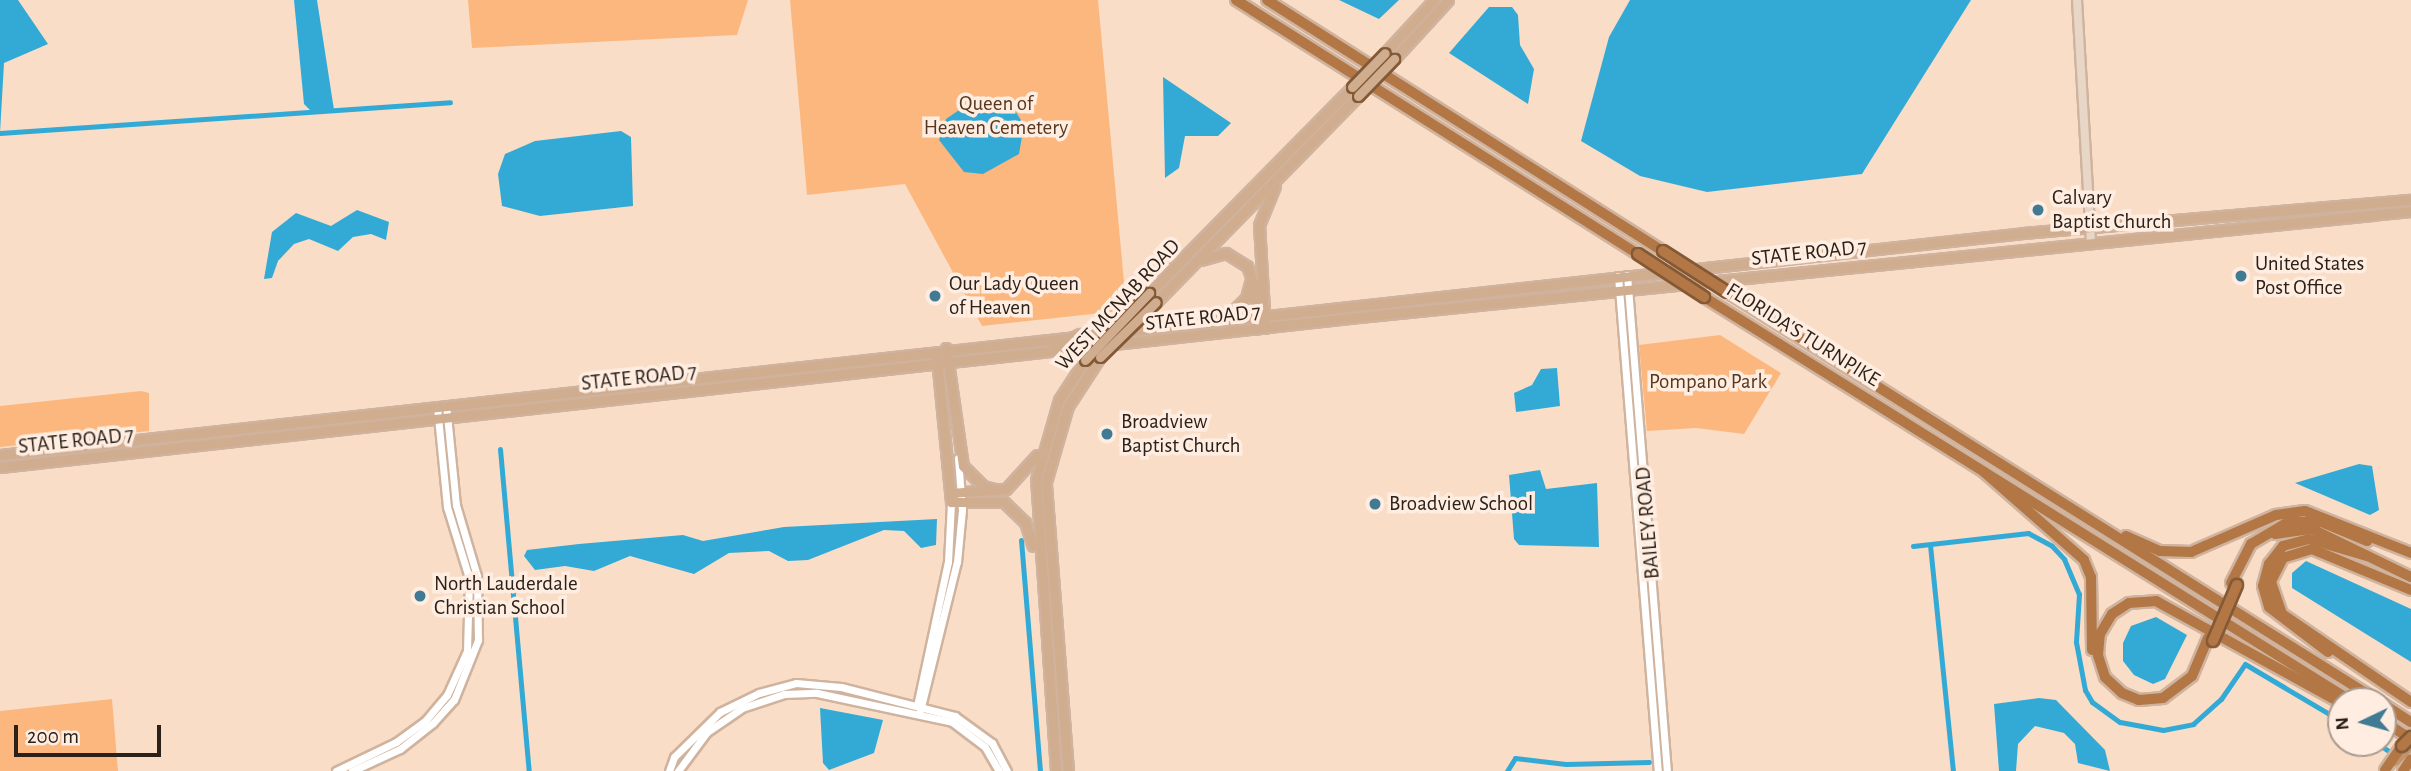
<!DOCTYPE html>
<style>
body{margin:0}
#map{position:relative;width:2411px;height:771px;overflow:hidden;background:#faddc7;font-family:"Alegreya Sans",sans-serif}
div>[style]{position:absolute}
.green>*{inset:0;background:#fcb77f}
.water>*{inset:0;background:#33aad6}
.canal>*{height:5px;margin:-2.5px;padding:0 2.5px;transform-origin:2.5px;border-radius:2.5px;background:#33aad6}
.roads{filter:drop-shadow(2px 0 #cfb39e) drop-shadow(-2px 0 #cfb39e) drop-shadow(0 2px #cfb39e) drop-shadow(0 -2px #cfb39e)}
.tertiary>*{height:7px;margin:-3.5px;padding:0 3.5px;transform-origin:3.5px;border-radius:3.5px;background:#fff}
.secondary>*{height:8px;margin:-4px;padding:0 4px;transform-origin:4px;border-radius:4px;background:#e8d6c7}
.primary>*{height:9px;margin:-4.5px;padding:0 4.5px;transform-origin:4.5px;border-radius:4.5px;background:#d1ad8f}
.trunk>*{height:10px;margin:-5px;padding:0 5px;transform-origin:5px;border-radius:5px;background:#c2926a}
.motorway>*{height:10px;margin:-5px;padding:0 5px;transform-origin:5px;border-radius:5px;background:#b27745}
.bridges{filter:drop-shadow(2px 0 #835936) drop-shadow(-2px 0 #835936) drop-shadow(0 2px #835936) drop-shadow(0 -2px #835936)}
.primary-bridge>*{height:9px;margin:-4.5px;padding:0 4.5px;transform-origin:4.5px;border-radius:4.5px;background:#d1ad8f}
.motorway-bridge>*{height:10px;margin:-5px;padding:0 5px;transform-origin:5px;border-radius:5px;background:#b27745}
.dots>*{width:19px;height:19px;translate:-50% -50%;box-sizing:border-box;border:4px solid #feede0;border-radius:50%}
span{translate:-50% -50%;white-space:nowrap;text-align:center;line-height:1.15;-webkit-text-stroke:7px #feede0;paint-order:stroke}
.park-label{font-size:21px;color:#57371d}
.poi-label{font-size:21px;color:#2b2119}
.left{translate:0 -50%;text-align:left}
.street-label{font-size:21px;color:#2b2119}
.north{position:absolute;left:2327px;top:687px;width:70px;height:70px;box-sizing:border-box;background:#feede0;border:2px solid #aa9b90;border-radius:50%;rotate:265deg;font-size:19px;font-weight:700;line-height:28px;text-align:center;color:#2b2119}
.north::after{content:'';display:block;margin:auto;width:24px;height:32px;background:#407a93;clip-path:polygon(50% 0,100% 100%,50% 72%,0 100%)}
.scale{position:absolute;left:14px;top:725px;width:147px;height:32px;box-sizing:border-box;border:4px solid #2b2119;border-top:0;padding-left:9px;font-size:21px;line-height:24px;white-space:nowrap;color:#2b2119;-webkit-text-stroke:5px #feede0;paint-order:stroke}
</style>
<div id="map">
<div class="green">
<i style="clip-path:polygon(468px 0,748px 0,737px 35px,472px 48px)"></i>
<i style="clip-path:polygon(790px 0,1098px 0,1126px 304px,1120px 311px,982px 326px,905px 184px,807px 195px)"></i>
<i style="clip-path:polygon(1720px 335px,1781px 373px,1744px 434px,1696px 428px,1647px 431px,1639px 345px)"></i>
<i style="clip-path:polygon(141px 391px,149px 393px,149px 431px,0 447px,0 406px)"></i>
<i style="clip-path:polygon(112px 699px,118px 771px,0 771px,0 711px)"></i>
</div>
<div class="water">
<i style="clip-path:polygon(0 0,18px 0,48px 44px,4px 63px,0 133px)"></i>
<i style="clip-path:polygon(294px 0,317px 0,334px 110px,311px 111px,304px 104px)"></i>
<i style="clip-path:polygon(1339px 0,1399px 0,1379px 19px)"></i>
<i style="clip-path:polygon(1630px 0,1971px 0,1862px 174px,1707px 192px,1640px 176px,1581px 141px,1609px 37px)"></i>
<i style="clip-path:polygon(1489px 7px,1512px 7px,1518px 15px,1520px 45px,1534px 69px,1528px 104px,1449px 53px)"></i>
<i style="clip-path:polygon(1163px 77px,1231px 123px,1218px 136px,1185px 136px,1179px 168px,1165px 178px)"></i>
<i style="clip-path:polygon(990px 101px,1012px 106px,1024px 125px,1019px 154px,983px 174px,964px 172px,939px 140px,946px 119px,965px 106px)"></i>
<i style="clip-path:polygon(621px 131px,631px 137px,633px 206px,540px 216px,502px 206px,498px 174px,505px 154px,535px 141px)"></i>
<i style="clip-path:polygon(357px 210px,389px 222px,386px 240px,371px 234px,353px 237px,338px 251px,309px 239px,294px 244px,278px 261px,272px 278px,264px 279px,272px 232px,296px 213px,331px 226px)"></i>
<i style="clip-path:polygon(1557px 368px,1560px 406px,1516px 412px,1514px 393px,1532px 385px,1541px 369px)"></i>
<i style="clip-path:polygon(2359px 464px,2372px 466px,2379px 510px,2370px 515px,2295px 483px)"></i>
<i style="clip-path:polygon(1540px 470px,1546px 489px,1597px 483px,1599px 547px,1519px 545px,1514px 539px,1509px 475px)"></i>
<i style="clip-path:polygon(937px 519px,936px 545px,921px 548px,904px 531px,884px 530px,808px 560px,788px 561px,769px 551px,729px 553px,694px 574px,630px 556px,594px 571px,565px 566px,535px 570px,524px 556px,527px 550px,579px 544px,683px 535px,703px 541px,784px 527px)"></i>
<i style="clip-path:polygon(2306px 561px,2411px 609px,2411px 662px,2292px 588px,2292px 573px)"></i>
<i style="clip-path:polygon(2156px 617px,2187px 635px,2165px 679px,2153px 684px,2134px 675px,2123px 661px,2123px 643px,2131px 626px)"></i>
<i style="clip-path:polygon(2039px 698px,2056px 700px,2105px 750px,2110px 771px,2078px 763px,2075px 744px,2064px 733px,2035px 726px,2018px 744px,2016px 771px,1999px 771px,1994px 704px)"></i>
<i style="clip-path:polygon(820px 708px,883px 720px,874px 753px,829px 770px,823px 763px)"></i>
</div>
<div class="canal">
<i style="left:0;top:133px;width:451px;rotate:-3.9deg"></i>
<i style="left:500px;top:449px;width:323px;rotate:84.9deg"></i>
<i style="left:1021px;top:540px;width:232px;rotate:85.3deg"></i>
<i style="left:1930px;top:545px;width:227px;rotate:84.2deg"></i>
<i style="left:1913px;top:546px;width:116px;rotate:-6.4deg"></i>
<i style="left:2028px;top:533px;width:27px;rotate:28deg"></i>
<i style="left:2052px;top:546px;width:18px;rotate:47deg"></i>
<i style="left:2064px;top:559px;width:38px;rotate:67deg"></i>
<i style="left:2079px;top:594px;width:48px;rotate:93.6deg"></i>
<i style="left:2076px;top:642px;width:49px;rotate:79.4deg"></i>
<i style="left:2085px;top:690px;width:14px;rotate:60deg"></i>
<i style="left:2092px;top:702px;width:34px;rotate:36deg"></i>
<i style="left:2120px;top:722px;width:44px;rotate:10.5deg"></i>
<i style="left:2163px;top:730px;width:31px;rotate:-11deg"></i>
<i style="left:2193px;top:724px;width:38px;rotate:-42deg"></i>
<i style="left:2221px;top:699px;width:42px;rotate:-55.6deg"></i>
<i style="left:2245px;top:664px;width:112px;rotate:30.7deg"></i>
<i style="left:2376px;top:743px;width:13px;rotate:32deg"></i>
<i style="left:1507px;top:771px;width:15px;rotate:-58deg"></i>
<i style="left:1515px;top:758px;width:51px;rotate:6.7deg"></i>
<i style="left:1566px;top:764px;width:83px;rotate:-1.4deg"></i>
</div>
<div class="roads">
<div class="tertiary">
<i style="left:1627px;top:275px;width:498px;rotate:85.4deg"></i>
<i style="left:1618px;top:276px;width:497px;rotate:85.4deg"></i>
<i style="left:917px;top:706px;width:147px;rotate:-77.9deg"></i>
<i style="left:948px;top:562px;width:60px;rotate:-87.1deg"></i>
<i style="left:920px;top:711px;width:154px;rotate:-76.1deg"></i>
<i style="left:957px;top:562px;width:52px;rotate:-84.5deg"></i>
<i style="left:962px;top:510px;width:52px;rotate:-94.4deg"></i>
<i style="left:336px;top:771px;width:67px;rotate:-25.8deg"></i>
<i style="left:396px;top:742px;width:36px;rotate:-36deg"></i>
<i style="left:425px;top:721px;width:34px;rotate:-50deg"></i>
<i style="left:447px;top:695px;width:48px;rotate:-65.6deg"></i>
<i style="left:467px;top:651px;width:73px;rotate:-88.4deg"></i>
<i style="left:469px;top:578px;width:74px;rotate:-107.2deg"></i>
<i style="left:447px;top:507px;width:101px;rotate:-95.7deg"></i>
<i style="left:352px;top:771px;width:53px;rotate:-24.6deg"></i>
<i style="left:400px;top:749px;width:42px;rotate:-38.2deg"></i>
<i style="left:433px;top:723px;width:31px;rotate:-48deg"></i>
<i style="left:454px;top:700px;width:65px;rotate:-68.2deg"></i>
<i style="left:478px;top:640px;width:64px;rotate:-90.9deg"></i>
<i style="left:477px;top:576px;width:74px;rotate:-106.5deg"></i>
<i style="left:456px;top:505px;width:100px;rotate:-95.7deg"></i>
<i style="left:669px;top:771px;width:15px;rotate:-70deg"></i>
<i style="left:674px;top:757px;width:64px;rotate:-44.4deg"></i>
<i style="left:720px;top:712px;width:43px;rotate:-26deg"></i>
<i style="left:759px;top:693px;width:38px;rotate:-15deg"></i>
<i style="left:796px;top:683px;width:45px;rotate:5.1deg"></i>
<i style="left:841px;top:687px;width:118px;rotate:14.3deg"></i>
<i style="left:955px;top:716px;width:46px;rotate:36.1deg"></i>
<i style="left:992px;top:743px;width:32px;rotate:62deg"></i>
<i style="left:678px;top:771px;width:49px;rotate:-53.4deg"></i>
<i style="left:707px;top:732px;width:42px;rotate:-34.4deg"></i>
<i style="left:742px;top:708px;width:44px;rotate:-18.4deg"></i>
<i style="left:784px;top:694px;width:33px;rotate:-2deg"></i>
<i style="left:817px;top:693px;width:138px;rotate:12.1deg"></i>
<i style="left:952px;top:722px;width:41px;rotate:37.1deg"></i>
<i style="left:985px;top:747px;width:28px;rotate:60deg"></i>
</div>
<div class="secondary">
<i style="left:2077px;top:0;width:240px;rotate:86.7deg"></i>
</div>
<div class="primary">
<i style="left:1385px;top:53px;width:72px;rotate:-47.2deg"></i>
<i style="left:1394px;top:59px;width:80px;rotate:-47.5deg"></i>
<i style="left:1201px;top:260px;width:26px;rotate:-16deg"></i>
<i style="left:1226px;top:253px;width:25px;rotate:32deg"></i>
<i style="left:1247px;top:266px;width:19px;rotate:69deg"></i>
<i style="left:1254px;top:284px;width:45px;rotate:86.2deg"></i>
<i style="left:1149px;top:293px;width:289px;rotate:-45.4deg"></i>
<i style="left:1156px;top:302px;width:289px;rotate:-45.6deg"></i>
<i style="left:1226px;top:318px;width:28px;rotate:-45deg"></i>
<i style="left:1246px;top:298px;width:20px;rotate:-75deg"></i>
<i style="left:1265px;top:328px;width:103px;rotate:-93.3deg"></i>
<i style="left:1259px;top:225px;width:42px;rotate:-67.7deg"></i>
<i style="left:1053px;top:347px;width:30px;rotate:-26deg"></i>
<i style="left:946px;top:348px;width:119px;rotate:81.8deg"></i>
<i style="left:963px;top:466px;width:28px;rotate:45deg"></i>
<i style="left:983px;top:486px;width:16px;rotate:15deg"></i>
<i style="left:937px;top:359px;width:144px;rotate:84.4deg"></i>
<i style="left:951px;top:502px;width:53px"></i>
<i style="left:1004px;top:502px;width:29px;rotate:44deg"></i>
<i style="left:1025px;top:522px;width:25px;rotate:72deg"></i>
<i style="left:0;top:455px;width:2035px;rotate:-6.26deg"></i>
<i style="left:2023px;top:233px;width:389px;rotate:-4.9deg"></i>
<i style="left:0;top:467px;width:1367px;rotate:-6.3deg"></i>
<i style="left:1359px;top:317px;width:1057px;rotate:-5.75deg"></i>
<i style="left:950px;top:493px;width:56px;rotate:-4.1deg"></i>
<i style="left:1006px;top:489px;width:46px;rotate:-47.6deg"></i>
<i style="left:1056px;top:771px;width:292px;rotate:-93.9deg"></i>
<i style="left:1036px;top:480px;width:83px;rotate:-74deg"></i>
<i style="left:1059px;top:400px;width:48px;rotate:-57deg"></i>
<i style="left:1068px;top:771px;width:290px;rotate:-94.4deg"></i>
<i style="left:1046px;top:482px;width:79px;rotate:-73.9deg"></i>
<i style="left:1068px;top:406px;width:59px;rotate:-56.9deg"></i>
</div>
<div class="trunk">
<i style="left:2395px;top:761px;width:23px;rotate:-45deg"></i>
</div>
<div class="motorway">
<i style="left:1236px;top:0;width:476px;rotate:32.3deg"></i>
<i style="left:1267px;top:0;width:469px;rotate:32.4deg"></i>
<i style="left:1727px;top:292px;width:769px;rotate:32.14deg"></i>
<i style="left:1704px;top:297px;width:763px;rotate:31.98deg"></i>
<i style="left:1984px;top:472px;width:133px;rotate:41.3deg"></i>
<i style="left:2084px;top:560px;width:18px;rotate:68deg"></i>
<i style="left:2091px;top:577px;width:73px;rotate:89.2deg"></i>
<i style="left:2275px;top:534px;width:37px;rotate:-8deg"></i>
<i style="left:2312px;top:529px;width:110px;rotate:25.9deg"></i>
<i style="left:2126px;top:536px;width:37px;rotate:24deg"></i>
<i style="left:2160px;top:551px;width:31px;rotate:2deg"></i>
<i style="left:2191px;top:552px;width:93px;rotate:-23.5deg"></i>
<i style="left:2276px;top:515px;width:29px;rotate:-8deg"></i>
<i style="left:2305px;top:511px;width:114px;rotate:21.6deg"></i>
<i style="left:2231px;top:583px;width:44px;rotate:-62.9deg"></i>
<i style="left:2251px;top:544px;width:43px;rotate:-30.7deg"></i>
<i style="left:2288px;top:522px;width:33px"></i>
<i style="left:2321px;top:522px;width:50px;rotate:22.4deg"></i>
<i style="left:2411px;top:590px;width:107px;rotate:-157.5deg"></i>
<i style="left:2312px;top:549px;width:30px;rotate:163deg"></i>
<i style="left:2283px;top:558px;width:27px;rotate:117deg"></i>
<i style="left:2271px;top:582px;width:34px;rotate:71deg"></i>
<i style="left:2282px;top:614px;width:156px;rotate:34.3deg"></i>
<i style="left:2208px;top:638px;width:41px;rotate:112.8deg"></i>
<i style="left:2192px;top:676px;width:36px;rotate:143deg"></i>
<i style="left:2163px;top:698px;width:24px;rotate:175deg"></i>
<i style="left:2139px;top:700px;width:18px;rotate:-158deg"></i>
<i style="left:2122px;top:693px;width:23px;rotate:-137deg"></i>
<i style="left:2105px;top:677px;width:23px;rotate:-108deg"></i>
<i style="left:2098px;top:655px;width:21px;rotate:-85deg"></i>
<i style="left:2100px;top:634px;width:23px;rotate:-59deg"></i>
<i style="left:2112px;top:614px;width:20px;rotate:-33deg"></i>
<i style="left:2129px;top:603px;width:27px;rotate:-4deg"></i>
<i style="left:2156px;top:601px;width:211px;rotate:28.9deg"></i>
<i style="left:2328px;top:652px;width:74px;rotate:-142.7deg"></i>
<i style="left:2269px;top:607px;width:22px;rotate:-106deg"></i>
<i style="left:2263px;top:586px;width:23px;rotate:-75deg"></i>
<i style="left:2269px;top:564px;width:23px;rotate:-52deg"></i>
<i style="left:2283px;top:546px;width:27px;rotate:-15deg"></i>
<i style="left:2309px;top:539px;width:60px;rotate:16.3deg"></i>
<i style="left:2383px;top:704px;width:33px;rotate:33deg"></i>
<i style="left:2383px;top:721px;width:33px;rotate:33deg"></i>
<i style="left:2385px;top:770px;width:29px;rotate:-55deg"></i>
<i style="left:2403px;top:771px;width:14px;rotate:-56deg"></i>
</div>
</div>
<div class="bridges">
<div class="primary-bridge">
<i style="left:1352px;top:87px;width:47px;rotate:-45.9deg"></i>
<i style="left:1358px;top:96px;width:52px;rotate:-45.8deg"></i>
<i style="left:1100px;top:357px;width:78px;rotate:-44.5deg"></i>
<i style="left:1085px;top:360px;width:93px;rotate:-46.3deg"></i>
</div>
<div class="motorway-bridge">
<i style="left:1663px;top:251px;width:76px;rotate:32.6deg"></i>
<i style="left:1638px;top:254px;width:79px;rotate:33.1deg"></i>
<i style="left:2213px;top:641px;width:61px;rotate:-66.8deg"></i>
<i style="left:2402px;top:746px;width:13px;rotate:-45deg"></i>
</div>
</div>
<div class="dots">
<i style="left:2038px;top:210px;background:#407a93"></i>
<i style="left:2241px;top:276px;background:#407a93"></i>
<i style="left:935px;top:296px;background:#407a93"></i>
<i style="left:1107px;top:434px;background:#407a93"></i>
<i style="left:1375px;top:504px;background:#407a93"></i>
<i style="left:420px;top:596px;background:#407a93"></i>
</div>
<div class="park-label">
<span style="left:996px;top:116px">Queen of<br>Heaven Cemetery</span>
<span style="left:1708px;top:382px">Pompano Park</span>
</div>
<div class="poi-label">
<span class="left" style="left:2052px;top:210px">Calvary<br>Baptist Church</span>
<span class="left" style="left:2255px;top:276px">United States<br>Post Office</span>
<span class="left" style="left:949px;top:296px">Our Lady Queen<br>of Heaven</span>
<span class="left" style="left:1121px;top:434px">Broadview<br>Baptist Church</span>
<span class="left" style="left:1389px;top:504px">Broadview School</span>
<span class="left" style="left:434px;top:596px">North Lauderdale<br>Christian School</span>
</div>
<div class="street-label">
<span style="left:1809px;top:253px;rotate:-6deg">STATE ROAD 7</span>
<span style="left:1118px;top:305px;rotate:-47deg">WEST MCNAB ROAD</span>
<span style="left:1203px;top:318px;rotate:-6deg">STATE ROAD 7</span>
<span style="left:1803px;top:335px;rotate:32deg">FLORIDA'S TURNPIKE</span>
<span style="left:639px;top:378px;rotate:-6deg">STATE ROAD 7</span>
<span style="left:76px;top:441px;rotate:-6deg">STATE ROAD 7</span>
<span style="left:1648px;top:523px;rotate:-95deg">BAILEY ROAD</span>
</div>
<div class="north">N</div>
<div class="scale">200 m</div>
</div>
